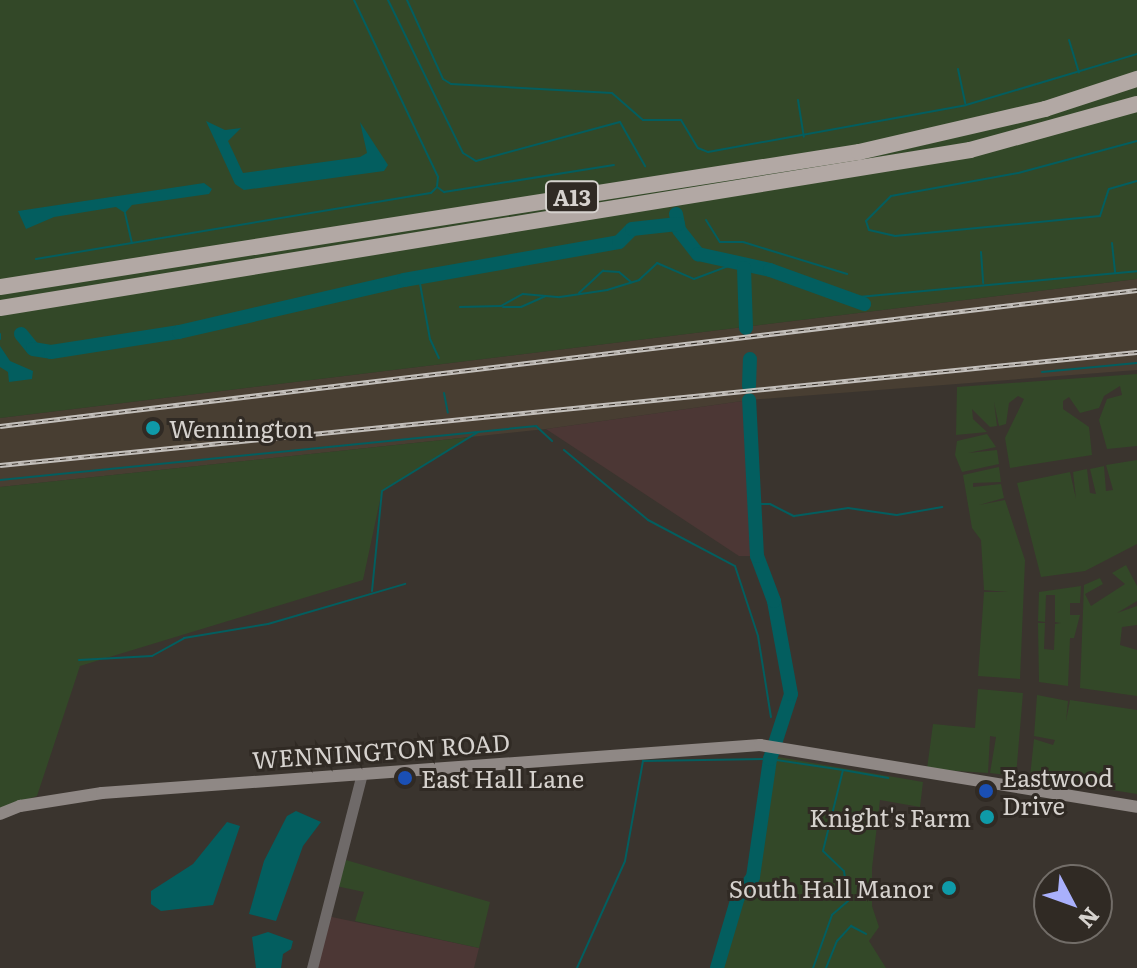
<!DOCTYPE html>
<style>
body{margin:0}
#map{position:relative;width:1137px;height:968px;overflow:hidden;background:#3a342e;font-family:Literata,serif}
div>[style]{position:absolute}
.industrial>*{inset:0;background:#4c3735}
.built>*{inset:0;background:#483e32}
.green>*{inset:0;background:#334828}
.water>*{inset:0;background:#035e5f}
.stream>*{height:2px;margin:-1px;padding:0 1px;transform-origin:1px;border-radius:1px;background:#035e5f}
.river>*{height:14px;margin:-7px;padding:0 7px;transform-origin:7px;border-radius:7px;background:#035e5f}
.tertiary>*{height:11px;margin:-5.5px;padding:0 5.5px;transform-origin:5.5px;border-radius:5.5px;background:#6f6a69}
.secondary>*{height:12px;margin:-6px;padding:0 6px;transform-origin:6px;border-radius:6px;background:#8f8885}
.trunk>*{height:16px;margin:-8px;padding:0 8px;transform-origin:8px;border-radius:8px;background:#b2a8a4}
.rail>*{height:5px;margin-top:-2.5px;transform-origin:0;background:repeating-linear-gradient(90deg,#302a24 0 6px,#c4c0bc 0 12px);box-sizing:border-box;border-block:2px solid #c4c0bc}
.dots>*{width:22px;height:22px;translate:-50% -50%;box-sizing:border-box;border:4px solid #302a24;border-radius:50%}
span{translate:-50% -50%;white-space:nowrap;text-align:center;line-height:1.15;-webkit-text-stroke:6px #302a24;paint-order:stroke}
.shield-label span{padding:2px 6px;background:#302a24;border:2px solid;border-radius:6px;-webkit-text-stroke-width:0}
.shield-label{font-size:22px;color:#d6d2ce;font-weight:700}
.poi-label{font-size:24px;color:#d6d2ce}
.left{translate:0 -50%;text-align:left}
.right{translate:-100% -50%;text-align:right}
.street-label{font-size:24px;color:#d6d2ce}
.north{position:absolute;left:1033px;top:864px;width:80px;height:80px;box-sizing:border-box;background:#302a24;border:2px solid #726d68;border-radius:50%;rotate:131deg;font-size:22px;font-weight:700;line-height:32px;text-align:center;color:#d6d2ce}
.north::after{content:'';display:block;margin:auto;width:28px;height:36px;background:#a9b0fc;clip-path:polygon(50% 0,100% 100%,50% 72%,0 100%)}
</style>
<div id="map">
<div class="industrial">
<i style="clip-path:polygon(749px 400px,757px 556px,739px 556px,546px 429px)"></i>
<i style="clip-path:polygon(327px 916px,479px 948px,474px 968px,312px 968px)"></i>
</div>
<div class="built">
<i style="clip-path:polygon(1137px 279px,1137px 370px,749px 400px,546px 429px,0 487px,0 418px)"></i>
</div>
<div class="green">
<i style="clip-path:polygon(0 0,1137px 0,1137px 279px,0 418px)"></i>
<i style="clip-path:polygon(1137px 374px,1137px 446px,1107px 449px,1099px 420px,1107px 399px,1122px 395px,1120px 386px,1104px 396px,1099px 408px,1080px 413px,1069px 397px,1063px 401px,1063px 409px,1089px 427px,1092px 455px,1010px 468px,1005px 438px,1024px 399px,1018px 396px,1009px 403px,1006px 424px,999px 426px,994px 402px,997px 426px,990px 427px,972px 409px,973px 419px,987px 432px,956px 435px,957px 387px)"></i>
<i style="clip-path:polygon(987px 434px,996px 447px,968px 453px,997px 450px,999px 464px,962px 472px,955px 455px,957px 441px)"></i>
<i style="clip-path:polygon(471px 437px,382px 491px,363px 580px,80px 666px,37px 796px,0 808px,0 487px)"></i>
<i style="clip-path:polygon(1137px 460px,1137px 544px,1085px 571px,1041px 577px,1017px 483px,1070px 472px,1076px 499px,1073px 472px,1087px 469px,1090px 493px,1096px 494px,1090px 469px,1104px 466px,1106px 491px,1113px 490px,1106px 465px)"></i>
<i style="clip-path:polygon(999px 467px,1001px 482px,973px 483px,973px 487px,1001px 484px,1004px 498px,979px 505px,1005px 500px,1025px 560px,1020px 679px,978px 676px,984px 592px,1008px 592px,984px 590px,981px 540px,972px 528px,963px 475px)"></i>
<i style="clip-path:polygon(1126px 565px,1137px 586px,1137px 601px,1117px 613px,1137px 606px,1137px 625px,1122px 627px,1120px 645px,1137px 650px,1137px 696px,1080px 688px,1084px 585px,1100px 578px,1103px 584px,1085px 594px,1091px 606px,1125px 584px,1112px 573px)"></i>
<i style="clip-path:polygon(1081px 586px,1080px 603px,1070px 603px,1070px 615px,1080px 615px,1074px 638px,1070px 638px,1068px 686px,1039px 682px,1038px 623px,1045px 623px,1044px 649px,1054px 650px,1055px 624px,1061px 623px,1055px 622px,1055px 595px,1046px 595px,1045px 622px,1038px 621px,1039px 592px)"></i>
<i style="clip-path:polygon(978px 689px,1023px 693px,1016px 776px,990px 773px,996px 737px,990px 736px,988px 773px,927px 769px,933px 724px,975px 728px)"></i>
<i style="clip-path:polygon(1037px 695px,1068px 701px,1066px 721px,1070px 700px,1137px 710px,1137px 794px,1030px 777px,1034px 739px,1053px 745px,1055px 740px,1034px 736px)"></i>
<i style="clip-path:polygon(767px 755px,923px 782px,920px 807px,880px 800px,872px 868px,872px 906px,879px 927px,869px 941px,886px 968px,717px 968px,738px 897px,753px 877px)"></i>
<i style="clip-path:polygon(346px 860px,490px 902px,479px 948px,355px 921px,364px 892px,336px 886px)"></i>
</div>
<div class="water">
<i style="clip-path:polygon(206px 121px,225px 130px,241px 128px,228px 141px,243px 173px,360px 157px,367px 153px,360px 122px,388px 165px,384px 171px,244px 190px,235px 184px)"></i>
<i style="clip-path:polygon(204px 183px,212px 189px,209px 194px,132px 205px,125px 213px,116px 207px,54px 217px,26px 229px,18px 211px)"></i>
<i style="clip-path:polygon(0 346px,10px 361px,33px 371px,32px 379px,9px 382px,8px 372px,0 367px)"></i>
<i style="clip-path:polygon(296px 811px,321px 822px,303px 846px,276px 921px,249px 914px,264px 861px,287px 816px)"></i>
<i style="clip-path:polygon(227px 822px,240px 826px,213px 905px,161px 911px,151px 904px,151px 891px,193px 864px)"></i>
<i style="clip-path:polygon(268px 932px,293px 941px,291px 949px,283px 954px,281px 968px,256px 968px,252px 937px)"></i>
</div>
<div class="stream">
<i style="left:354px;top:0;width:196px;rotate:64.6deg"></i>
<i style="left:438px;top:177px;width:10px;rotate:96deg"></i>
<i style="left:437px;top:187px;width:9px;rotate:36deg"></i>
<i style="left:444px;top:192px;width:172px;rotate:-9deg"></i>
<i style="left:388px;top:0;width:170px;rotate:63.9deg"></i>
<i style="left:463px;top:153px;width:15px;rotate:32deg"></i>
<i style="left:476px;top:161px;width:149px;rotate:-15.2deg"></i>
<i style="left:620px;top:122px;width:51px;rotate:60.4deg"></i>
<i style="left:407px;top:0;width:87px;rotate:65.5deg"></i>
<i style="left:443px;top:79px;width:9px;rotate:32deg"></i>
<i style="left:451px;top:84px;width:161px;rotate:3.2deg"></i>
<i style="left:612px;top:93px;width:41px;rotate:41.1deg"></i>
<i style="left:643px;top:120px;width:38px"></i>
<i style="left:681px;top:120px;width:33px;rotate:59deg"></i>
<i style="left:698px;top:148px;width:11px;rotate:22deg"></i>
<i style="left:708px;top:152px;width:262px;rotate:-10.3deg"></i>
<i style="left:966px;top:105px;width:178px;rotate:-16.6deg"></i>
<i style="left:1069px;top:40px;width:34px;rotate:73deg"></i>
<i style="left:958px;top:69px;width:35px;rotate:78deg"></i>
<i style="left:798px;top:100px;width:37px;rotate:81deg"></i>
<i style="left:1137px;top:141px;width:123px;rotate:164.9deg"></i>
<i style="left:1018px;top:173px;width:129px;rotate:169.7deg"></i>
<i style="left:891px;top:196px;width:35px;rotate:135deg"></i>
<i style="left:866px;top:221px;width:9px;rotate:72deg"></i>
<i style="left:869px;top:230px;width:27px;rotate:13deg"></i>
<i style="left:895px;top:236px;width:206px;rotate:-5.6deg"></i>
<i style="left:1100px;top:216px;width:28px;rotate:-72deg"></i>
<i style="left:1109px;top:189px;width:29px;rotate:-16deg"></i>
<i style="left:125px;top:213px;width:31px;rotate:77deg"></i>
<i style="left:706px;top:220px;width:26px;rotate:58deg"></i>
<i style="left:720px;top:242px;width:23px"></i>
<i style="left:743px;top:242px;width:109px;rotate:17.1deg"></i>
<i style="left:1112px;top:243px;width:30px;rotate:84deg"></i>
<i style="left:981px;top:252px;width:31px;rotate:86deg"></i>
<i style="left:36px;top:259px;width:400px;rotate:-9.5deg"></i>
<i style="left:431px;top:193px;width:8px;rotate:-45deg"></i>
<i style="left:419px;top:278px;width:62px;rotate:79.8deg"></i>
<i style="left:430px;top:339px;width:21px;rotate:65deg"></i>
<i style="left:579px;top:293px;width:33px;rotate:-43deg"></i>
<i style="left:603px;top:271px;width:16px;rotate:4deg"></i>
<i style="left:619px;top:272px;width:16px;rotate:40deg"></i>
<i style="left:848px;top:298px;width:290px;rotate:-5.3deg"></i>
<i style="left:460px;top:307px;width:41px;rotate:-1.4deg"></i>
<i style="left:501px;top:306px;width:25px;rotate:-29deg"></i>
<i style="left:523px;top:294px;width:37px;rotate:5deg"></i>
<i style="left:560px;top:297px;width:48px;rotate:-8.5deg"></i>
<i style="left:607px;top:290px;width:34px;rotate:-17deg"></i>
<i style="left:639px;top:280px;width:25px;rotate:-43deg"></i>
<i style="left:657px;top:263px;width:40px;rotate:23.4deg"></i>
<i style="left:694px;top:279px;width:43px;rotate:-20.6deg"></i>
<i style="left:503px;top:307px;width:18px"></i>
<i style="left:521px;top:307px;width:27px;rotate:-24deg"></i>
<i style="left:0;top:334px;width:5px;rotate:90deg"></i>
<i style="left:1042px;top:372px;width:95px;rotate:-5.4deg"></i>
<i style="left:444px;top:393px;width:20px;rotate:79deg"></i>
<i style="left:564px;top:450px;width:109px;rotate:39.8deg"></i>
<i style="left:648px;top:520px;width:98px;rotate:27.9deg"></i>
<i style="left:735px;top:566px;width:74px;rotate:71.8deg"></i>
<i style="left:758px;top:636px;width:82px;rotate:80.9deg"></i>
<i style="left:0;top:480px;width:539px;rotate:-5.75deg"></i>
<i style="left:536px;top:426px;width:22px;rotate:43deg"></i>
<i style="left:754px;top:504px;width:16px"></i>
<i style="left:770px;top:504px;width:27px;rotate:27deg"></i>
<i style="left:794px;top:516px;width:55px;rotate:-8.4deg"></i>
<i style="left:848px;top:508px;width:49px;rotate:8.1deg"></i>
<i style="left:897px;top:515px;width:46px;rotate:-10.1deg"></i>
<i style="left:372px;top:591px;width:100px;rotate:-84.3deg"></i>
<i style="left:382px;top:491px;width:113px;rotate:-31.6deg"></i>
<i style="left:79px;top:660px;width:73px;rotate:-3.1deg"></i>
<i style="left:152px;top:656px;width:37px;rotate:-29deg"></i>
<i style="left:184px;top:638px;width:85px;rotate:-9.5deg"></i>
<i style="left:268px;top:624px;width:143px;rotate:-16.3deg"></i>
<i style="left:843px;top:770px;width:46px;rotate:10.1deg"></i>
<i style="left:577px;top:968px;width:117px;rotate:-65.8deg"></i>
<i style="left:625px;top:861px;width:102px;rotate:-79.8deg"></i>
<i style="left:643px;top:761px;width:127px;rotate:-0.9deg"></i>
<i style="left:770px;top:759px;width:74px;rotate:8.6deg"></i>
<i style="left:843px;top:770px;width:83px;rotate:103.9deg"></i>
<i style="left:823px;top:851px;width:29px;rotate:44deg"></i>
<i style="left:844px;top:871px;width:30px;rotate:82deg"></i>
<i style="left:848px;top:901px;width:21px;rotate:139deg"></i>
<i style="left:832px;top:915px;width:56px;rotate:109.7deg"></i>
<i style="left:826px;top:968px;width:29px;rotate:-68deg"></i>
<i style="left:837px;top:941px;width:21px;rotate:-47deg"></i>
<i style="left:851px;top:926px;width:17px;rotate:28deg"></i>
</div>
<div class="river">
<i style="left:676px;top:214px;width:16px;rotate:79deg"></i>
<i style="left:679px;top:230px;width:31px;rotate:52deg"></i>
<i style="left:698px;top:254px;width:74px;rotate:12.5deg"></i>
<i style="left:770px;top:270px;width:100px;rotate:19.9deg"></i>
<i style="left:744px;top:268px;width:60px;rotate:88.1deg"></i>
<i style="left:21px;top:334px;width:19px;rotate:51deg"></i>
<i style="left:33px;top:349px;width:18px;rotate:9deg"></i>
<i style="left:51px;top:352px;width:130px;rotate:-8.9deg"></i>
<i style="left:179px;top:332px;width:231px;rotate:-13deg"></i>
<i style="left:404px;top:280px;width:218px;rotate:-10deg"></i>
<i style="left:619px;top:242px;width:18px;rotate:-45deg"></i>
<i style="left:632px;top:229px;width:46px;rotate:-6.2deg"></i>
<i style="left:749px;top:386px;width:27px;rotate:-88deg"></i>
<i style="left:717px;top:968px;width:74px;rotate:-73.5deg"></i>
<i style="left:738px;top:897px;width:25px;rotate:-53deg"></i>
<i style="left:753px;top:877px;width:119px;rotate:-81.8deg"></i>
<i style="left:770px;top:759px;width:68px;rotate:-72.1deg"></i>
<i style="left:791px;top:694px;width:95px;rotate:-100.4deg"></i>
<i style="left:774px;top:601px;width:48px;rotate:-110.7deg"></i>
<i style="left:757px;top:556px;width:156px;rotate:-92.9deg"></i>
</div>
<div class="tertiary">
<i style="left:312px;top:968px;width:201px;rotate:-75.6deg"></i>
</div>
<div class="secondary">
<i style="left:0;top:814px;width:22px;rotate:-22deg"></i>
<i style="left:20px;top:806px;width:83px;rotate:-9deg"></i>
<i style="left:102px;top:793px;width:660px;rotate:-4.17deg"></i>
<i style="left:760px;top:745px;width:382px;rotate:9.3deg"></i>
</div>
<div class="trunk">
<i style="left:0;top:287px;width:870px;rotate:-8.93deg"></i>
<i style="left:859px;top:152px;width:191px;rotate:-13deg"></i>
<i style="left:1045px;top:109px;width:97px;rotate:-18.1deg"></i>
<i style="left:0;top:308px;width:983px;rotate:-9.25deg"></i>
<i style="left:970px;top:150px;width:173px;rotate:-15.4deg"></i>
</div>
<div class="rail">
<i style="left:0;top:426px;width:1145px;rotate:-6.82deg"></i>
<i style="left:0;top:465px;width:1143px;rotate:-5.68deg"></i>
</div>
<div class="dots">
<i style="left:153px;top:428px;background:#0f9aa8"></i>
<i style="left:405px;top:778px;background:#1a4fb4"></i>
<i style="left:986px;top:791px;background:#1a4fb4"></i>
<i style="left:987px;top:817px;background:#0f9aa8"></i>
<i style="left:949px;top:888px;background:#0f9aa8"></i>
</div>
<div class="shield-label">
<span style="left:572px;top:197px">A13</span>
</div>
<div class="poi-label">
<span class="left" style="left:169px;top:428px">Wennington</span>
<span class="left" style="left:1002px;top:791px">Eastwood<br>Drive</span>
<span class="left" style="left:421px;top:778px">East Hall Lane</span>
<span class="right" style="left:971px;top:817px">Knight's Farm</span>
<span class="right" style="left:933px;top:888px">South Hall Manor</span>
</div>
<div class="street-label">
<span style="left:381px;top:750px;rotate:-4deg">WENNINGTON ROAD</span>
</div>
<div class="north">N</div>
</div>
